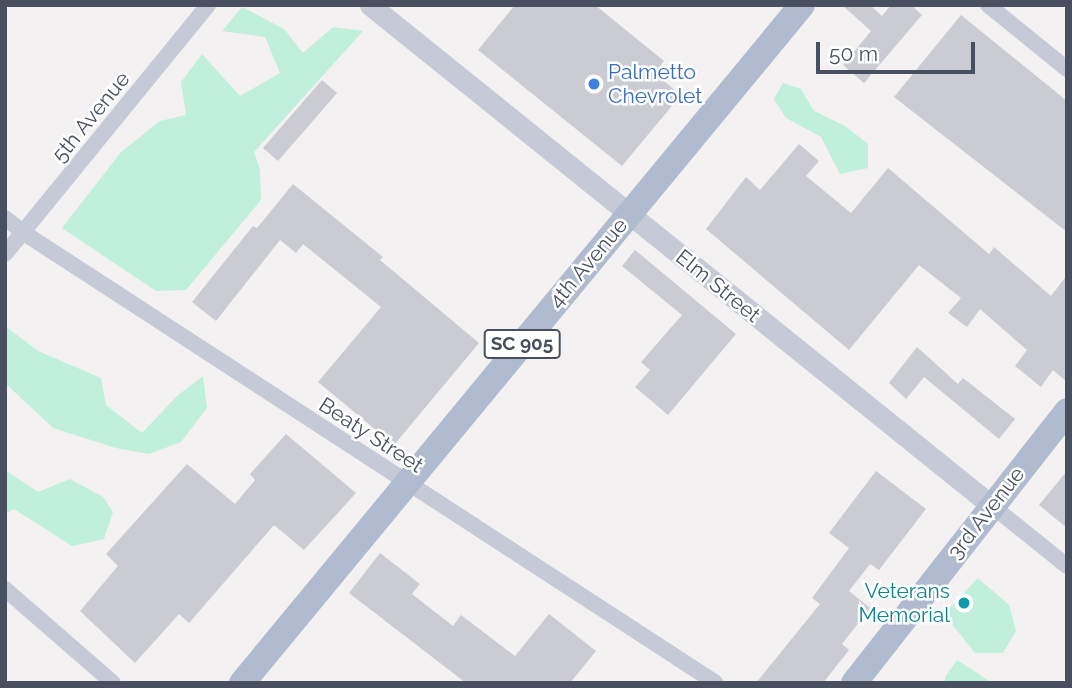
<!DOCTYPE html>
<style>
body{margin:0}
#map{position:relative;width:1072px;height:688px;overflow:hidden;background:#f3f1f1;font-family:Raleway,sans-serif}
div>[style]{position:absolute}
.green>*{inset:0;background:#c0f0db}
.building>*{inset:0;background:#cbccd3;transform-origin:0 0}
.minor>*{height:16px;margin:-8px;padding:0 8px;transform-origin:8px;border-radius:8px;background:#c5cad6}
.tertiary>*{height:21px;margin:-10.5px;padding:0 10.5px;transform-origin:10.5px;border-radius:10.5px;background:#c5cad6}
.primary>*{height:26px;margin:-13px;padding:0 13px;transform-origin:13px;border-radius:13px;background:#b1bbcf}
.dots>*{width:19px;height:19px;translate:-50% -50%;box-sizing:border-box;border:4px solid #fff;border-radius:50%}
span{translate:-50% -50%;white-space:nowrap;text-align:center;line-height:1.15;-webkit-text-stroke:5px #fff;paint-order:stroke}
.shield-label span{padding:2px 5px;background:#fff;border:2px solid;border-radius:5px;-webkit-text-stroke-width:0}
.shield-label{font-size:19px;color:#48505f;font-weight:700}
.shop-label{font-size:21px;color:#366cbe}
.left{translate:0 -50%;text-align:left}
.street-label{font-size:21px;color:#48505f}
.culture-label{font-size:21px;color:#0d838f}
.right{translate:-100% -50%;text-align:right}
.frame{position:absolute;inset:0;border:7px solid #48505f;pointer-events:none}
.scale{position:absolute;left:816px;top:42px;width:159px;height:32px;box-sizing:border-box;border:4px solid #48505f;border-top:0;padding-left:9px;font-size:21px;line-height:24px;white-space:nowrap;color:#48505f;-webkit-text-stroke:5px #fff;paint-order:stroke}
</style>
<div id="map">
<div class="green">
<i style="clip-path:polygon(242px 7px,284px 29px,303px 53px,333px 27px,363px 31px,254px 152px,260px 169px,261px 200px,186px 290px,156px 291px,62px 228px,121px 152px,160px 121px,186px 115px,181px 82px,202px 54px,240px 96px,280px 73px,265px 37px,222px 31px)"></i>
<i style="clip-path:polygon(783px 83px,801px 89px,814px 111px,845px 126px,868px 144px,868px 168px,840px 174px,821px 137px,786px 118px,774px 99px)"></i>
<i style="clip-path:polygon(5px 326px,38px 351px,101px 378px,106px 405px,142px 433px,177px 396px,203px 376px,207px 408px,181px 442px,149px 454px,116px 448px,53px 428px,5px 383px)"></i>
<i style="clip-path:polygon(5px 470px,38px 492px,70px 479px,103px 497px,113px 512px,104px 539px,72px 546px,14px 509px,5px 514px)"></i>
<i style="clip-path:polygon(978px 578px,1009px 605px,1016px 631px,1003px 653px,975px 653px,944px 614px)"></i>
<i style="clip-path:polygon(957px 660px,977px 673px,992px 683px,945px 683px,945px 677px)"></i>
</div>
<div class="building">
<i style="clip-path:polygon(515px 5px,595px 5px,664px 61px,654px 73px,681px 95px,622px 166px,478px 50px)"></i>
<i style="clip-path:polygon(842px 5px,870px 5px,882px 16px,891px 5px,911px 5px,922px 15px,864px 83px,843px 65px,871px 31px)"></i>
<i style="clip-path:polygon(961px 15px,1067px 101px,1067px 232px,894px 97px)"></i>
<i style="left:322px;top:80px;width:20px;height:90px;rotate:41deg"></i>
<i style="clip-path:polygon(799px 144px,819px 161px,806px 176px,851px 213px,888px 168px,989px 254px,994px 247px,1051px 296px,1067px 275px,1067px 382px,1053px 370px,1041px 387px,1015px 366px,1027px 350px,980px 309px,967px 327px,948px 313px,961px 298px,919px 265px,849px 350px,706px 229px,746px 177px,760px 190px)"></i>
<i style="clip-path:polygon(293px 184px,383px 257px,380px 260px,479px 343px,394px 445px,318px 382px,381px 307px,303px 244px,296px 253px,280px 240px,216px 321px,192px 302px,253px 226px,257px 228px)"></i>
<i style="clip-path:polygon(635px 250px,736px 334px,668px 415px,635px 387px,650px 370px,641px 362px,682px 315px,622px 266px)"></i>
<i style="clip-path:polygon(917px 347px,958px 384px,963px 378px,1015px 419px,999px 439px,924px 377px,906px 399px,889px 383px)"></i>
<i style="clip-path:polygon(286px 434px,356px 493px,304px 550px,274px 525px,189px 623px,179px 614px,135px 663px,80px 611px,118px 566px,106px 554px,187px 464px,235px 504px,255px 480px,250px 474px)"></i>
<i style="clip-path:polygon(876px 471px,926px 509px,879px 570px,870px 564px,849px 591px,870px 608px,842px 644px,849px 650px,823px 683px,756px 683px,820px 604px,812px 598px,849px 548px,829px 533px)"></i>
<i style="clip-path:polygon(1067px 471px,1067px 528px,1039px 505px)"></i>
<i style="clip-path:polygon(380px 553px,420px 584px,412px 594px,453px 626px,461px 615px,515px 656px,549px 614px,596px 651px,570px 683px,466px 683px,349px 593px)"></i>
</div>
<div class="minor">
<i style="left:988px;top:5px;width:102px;rotate:39deg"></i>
<i style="left:5px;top:218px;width:24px;rotate:38deg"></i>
<i style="left:24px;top:233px;width:825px;rotate:33.04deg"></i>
<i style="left:5px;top:254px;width:321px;rotate:-50.8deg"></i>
<i style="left:991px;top:505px;width:97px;rotate:38.8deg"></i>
<i style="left:5px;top:589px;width:143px;rotate:41deg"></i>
</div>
<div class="tertiary">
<i style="left:370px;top:5px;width:797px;rotate:38.84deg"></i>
</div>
<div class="primary">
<i style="left:242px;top:683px;width:879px;rotate:-50.44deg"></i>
<i style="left:854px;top:683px;width:345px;rotate:-51.9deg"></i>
</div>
<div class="dots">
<i style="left:594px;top:84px;background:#3f7fe0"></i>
<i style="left:964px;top:603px;background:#0f9aa8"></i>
</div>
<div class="shield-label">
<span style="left:522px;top:344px">SC 905</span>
</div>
<div class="shop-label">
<span class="left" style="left:608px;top:84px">Palmetto<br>Chevrolet</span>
</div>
<div class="street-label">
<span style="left:91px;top:117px;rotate:-51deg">5th Avenue</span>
<span style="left:588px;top:263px;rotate:-50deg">4th Avenue</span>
<span style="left:718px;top:286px;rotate:39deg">Elm Street</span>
<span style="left:371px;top:435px;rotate:33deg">Beaty Street</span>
<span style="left:986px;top:513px;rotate:-52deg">3rd Avenue</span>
</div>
<div class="culture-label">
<span class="right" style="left:950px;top:603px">Veterans<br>Memorial</span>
</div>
<div class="frame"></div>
<div class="scale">50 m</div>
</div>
